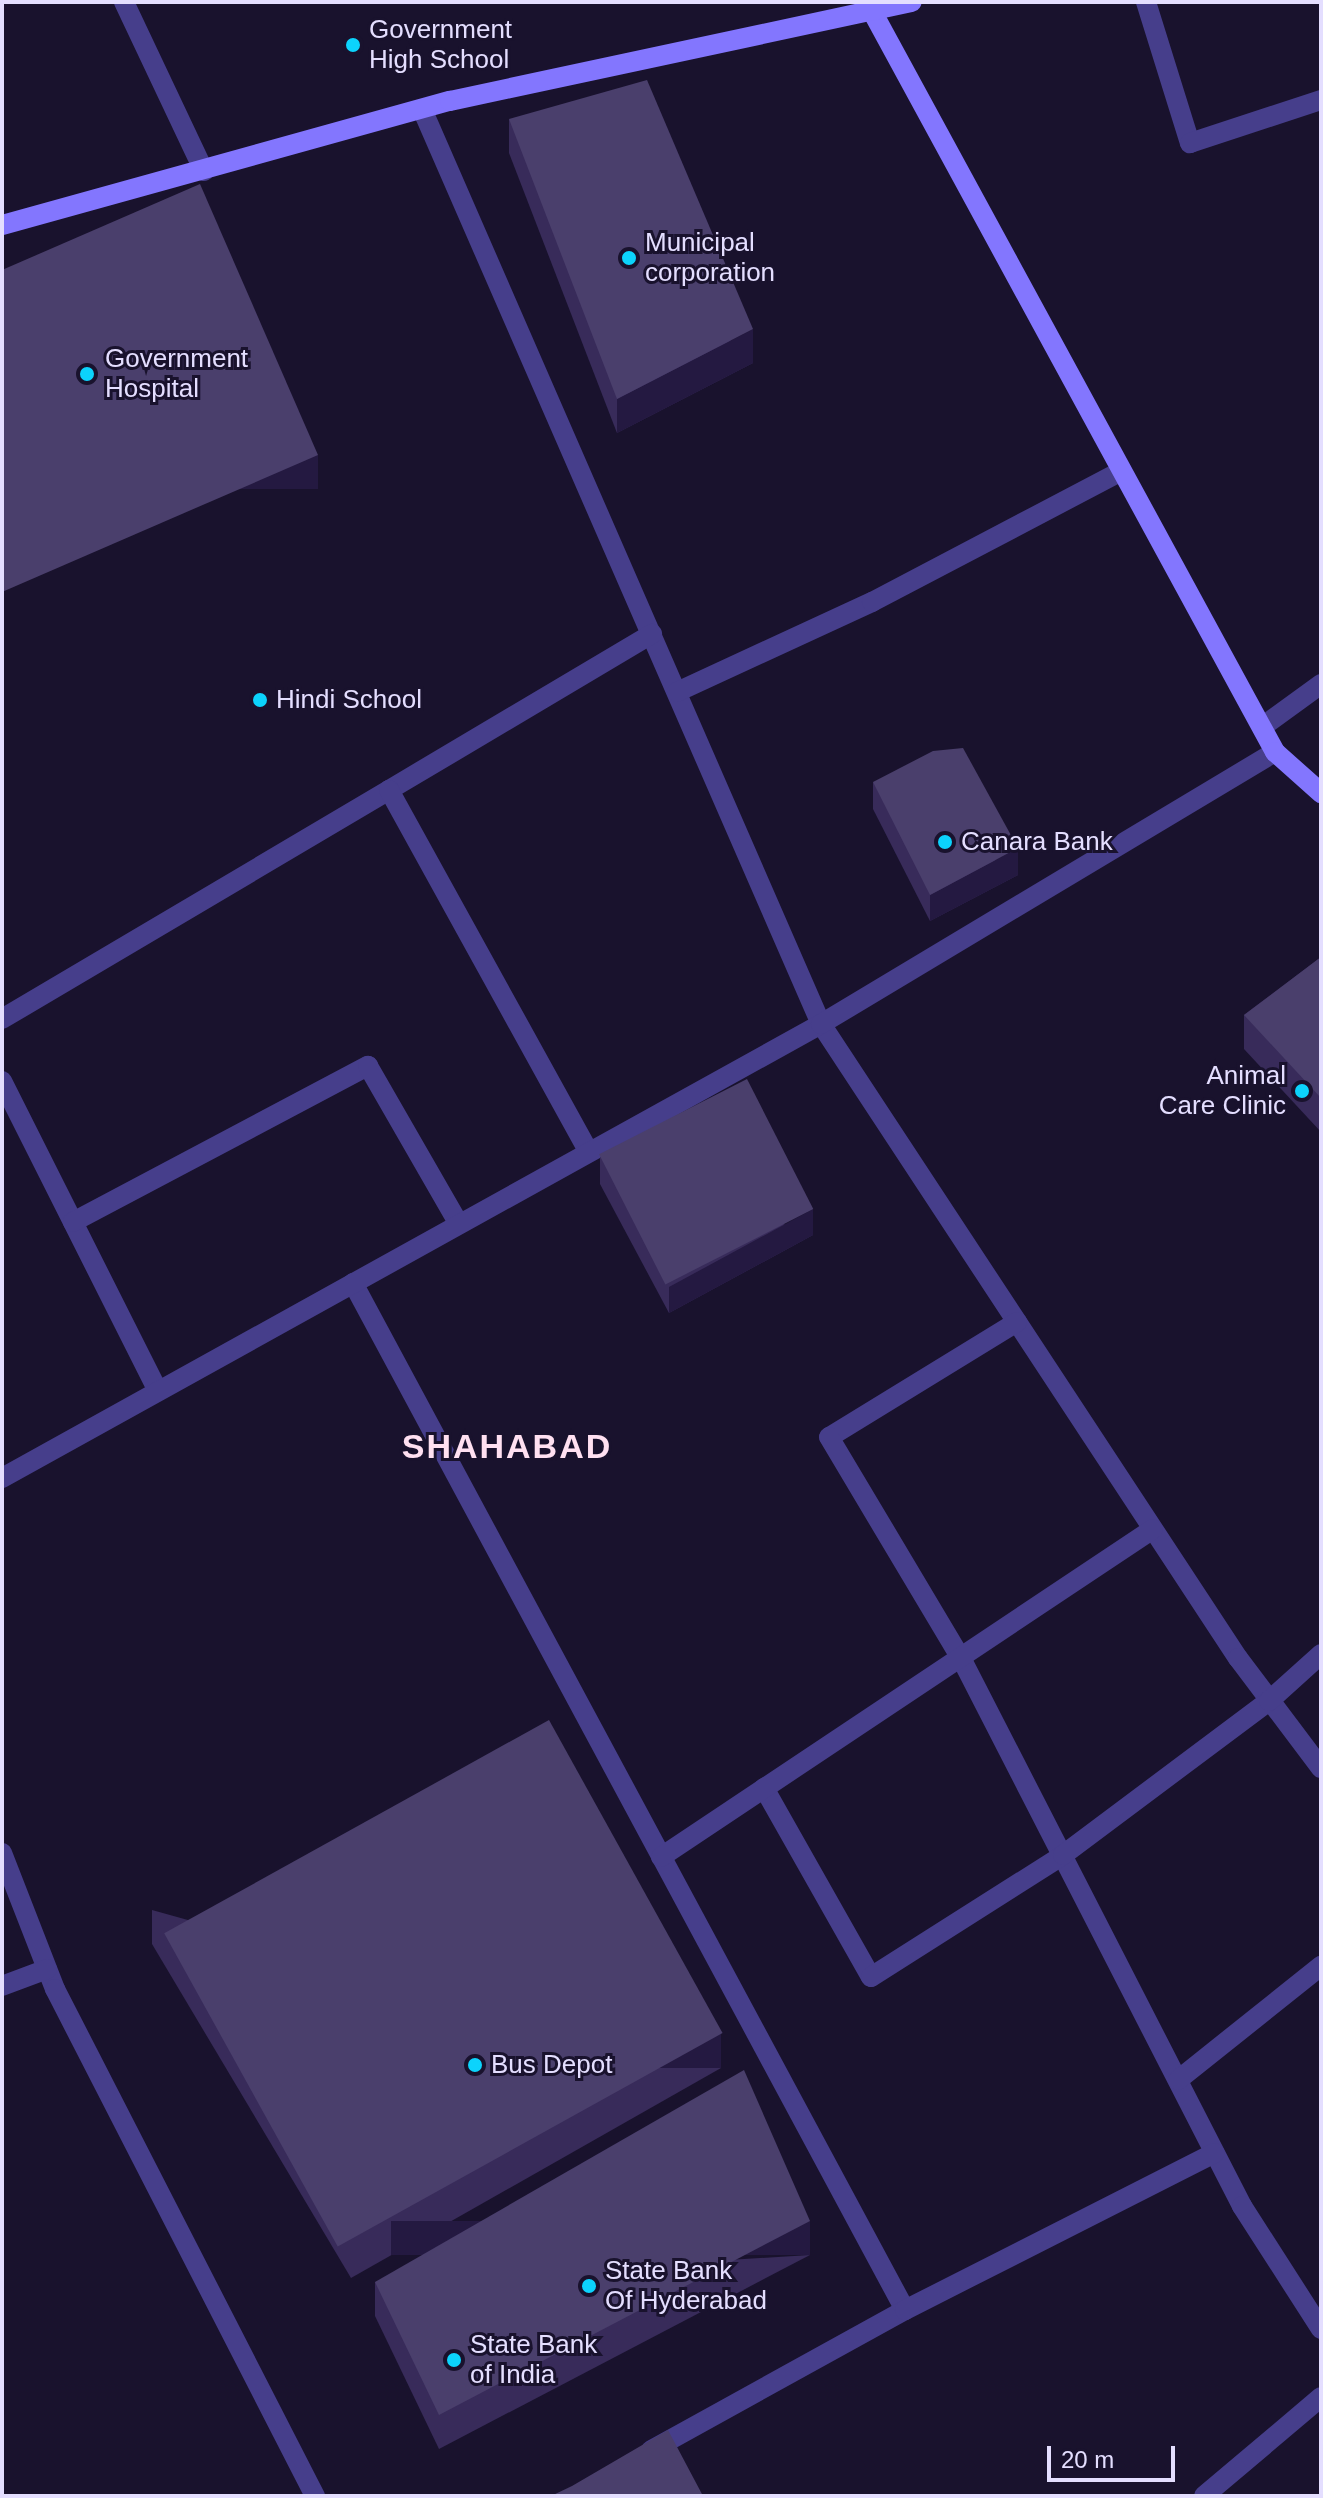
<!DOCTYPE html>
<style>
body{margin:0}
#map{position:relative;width:1323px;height:2498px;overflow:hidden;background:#19122d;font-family:Arial,sans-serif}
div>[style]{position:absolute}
.street>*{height:20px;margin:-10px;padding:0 10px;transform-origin:10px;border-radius:10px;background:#463e8b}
.secondary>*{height:20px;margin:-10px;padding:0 10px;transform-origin:10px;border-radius:10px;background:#8376fe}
.wall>*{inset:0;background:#382b5a}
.shaded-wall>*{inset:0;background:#241941;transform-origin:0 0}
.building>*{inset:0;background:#4a3f6c;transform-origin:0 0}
.dots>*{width:22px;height:22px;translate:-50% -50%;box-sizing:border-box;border:4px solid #19122d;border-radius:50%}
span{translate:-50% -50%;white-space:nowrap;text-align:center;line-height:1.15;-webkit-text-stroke:6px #19122d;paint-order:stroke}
.poi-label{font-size:26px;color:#e4deff}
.left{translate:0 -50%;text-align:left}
.right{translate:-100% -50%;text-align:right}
.district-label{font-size:34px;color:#ffe0f1;font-weight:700;letter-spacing:2px}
.frame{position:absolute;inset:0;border:4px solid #e4deff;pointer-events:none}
.scale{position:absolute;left:1047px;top:2446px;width:128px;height:36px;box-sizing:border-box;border:4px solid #e4deff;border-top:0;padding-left:10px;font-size:24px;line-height:28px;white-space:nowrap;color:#e4deff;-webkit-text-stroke:6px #19122d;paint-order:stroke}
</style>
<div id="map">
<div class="street">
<i style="left:124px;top:2px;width:187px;rotate:64.7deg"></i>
<i style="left:1146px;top:2px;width:148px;rotate:72.7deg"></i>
<i style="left:1190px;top:143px;width:138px;rotate:-18.2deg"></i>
<i style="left:422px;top:109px;width:998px;rotate:66.44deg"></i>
<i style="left:821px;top:1024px;width:759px;rotate:56.67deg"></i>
<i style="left:1238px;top:1658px;width:138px;rotate:53deg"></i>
<i style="left:677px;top:692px;width:215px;rotate:-24.8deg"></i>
<i style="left:872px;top:602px;width:282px;rotate:-27.7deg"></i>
<i style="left:1262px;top:727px;width:73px;rotate:-36.1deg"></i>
<i style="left:389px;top:790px;width:306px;rotate:-30.7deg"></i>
<i style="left:2px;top:1019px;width:450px;rotate:-30.6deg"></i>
<i style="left:389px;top:790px;width:411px;rotate:61.1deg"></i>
<i style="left:2px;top:1081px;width:347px;rotate:63.3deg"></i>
<i style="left:73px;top:1222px;width:334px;rotate:-27.9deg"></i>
<i style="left:368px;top:1066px;width:182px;rotate:60.1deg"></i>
<i style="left:353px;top:1283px;width:1166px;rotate:61.74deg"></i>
<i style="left:905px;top:2310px;width:290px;rotate:151.1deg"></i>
<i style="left:1017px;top:1322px;width:220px;rotate:148.5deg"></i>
<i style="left:829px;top:1437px;width:257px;rotate:59.2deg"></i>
<i style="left:961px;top:1658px;width:616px;rotate:62.85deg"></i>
<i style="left:1242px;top:2206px;width:146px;rotate:57.3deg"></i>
<i style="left:2px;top:1478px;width:936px;rotate:-29deg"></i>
<i style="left:821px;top:1024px;width:529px;rotate:-30.93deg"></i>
<i style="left:764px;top:1788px;width:217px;rotate:60.5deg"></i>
<i style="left:871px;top:1977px;width:227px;rotate:-32.4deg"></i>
<i style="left:1063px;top:1855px;width:257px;rotate:-36.8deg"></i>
<i style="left:1269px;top:1701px;width:70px;rotate:-42.1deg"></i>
<i style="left:2px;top:1853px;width:146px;rotate:68.7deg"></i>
<i style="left:55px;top:1989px;width:570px;rotate:62.85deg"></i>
<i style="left:661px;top:1857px;width:591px;rotate:-33.69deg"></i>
<i style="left:2px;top:1986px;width:48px;rotate:-20.7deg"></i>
<i style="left:1178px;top:2080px;width:183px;rotate:-38.6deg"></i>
<i style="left:905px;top:2310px;width:347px;rotate:-26.9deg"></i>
<i style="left:1204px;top:2496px;width:153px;rotate:-40.2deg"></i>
</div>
<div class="secondary">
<i style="left:867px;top:2px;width:854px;rotate:61.45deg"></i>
<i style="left:1275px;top:752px;width:62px;rotate:41.7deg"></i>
<i style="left:2px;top:225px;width:465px;rotate:-15.5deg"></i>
<i style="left:450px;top:101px;width:472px;rotate:-12.1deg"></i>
</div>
<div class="wall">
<i style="clip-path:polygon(509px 119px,753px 363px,617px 433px,509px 153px)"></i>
<i style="clip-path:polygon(873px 782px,1018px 875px,930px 921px,873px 809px)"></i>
<i style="clip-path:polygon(1321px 957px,1321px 1132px,1244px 1049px,1244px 1015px)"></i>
<i style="clip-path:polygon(600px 1157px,813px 1235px,669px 1313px,600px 1184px)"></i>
<i style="clip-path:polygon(152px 1910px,721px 2068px,351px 2278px,152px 1944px)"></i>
<i style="clip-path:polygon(810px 2255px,439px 2449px,375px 2316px,375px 2282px)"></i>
</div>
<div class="shaded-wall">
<i style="clip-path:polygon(753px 329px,753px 363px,617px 433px,617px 399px)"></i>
<i style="left:318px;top:455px;width:34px;height:344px;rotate:90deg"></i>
<i style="clip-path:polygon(1018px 848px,1018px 875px,930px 921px,930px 895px)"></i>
<i style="clip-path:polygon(813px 1209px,813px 1235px,669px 1313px,669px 1287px)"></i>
<i style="left:721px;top:2034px;width:34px;height:425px;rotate:90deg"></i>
<i style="left:810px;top:2221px;width:34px;height:419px;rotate:90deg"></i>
</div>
<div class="building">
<i style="clip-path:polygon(647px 80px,753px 329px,617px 399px,509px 119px)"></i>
<i style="clip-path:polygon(200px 184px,318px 455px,2px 592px,2px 270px)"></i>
<i style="clip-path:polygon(963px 748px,1018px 848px,930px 895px,873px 782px,933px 751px)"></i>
<i style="clip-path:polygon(1321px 957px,1321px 1098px,1244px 1015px)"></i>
<i style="left:747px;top:1079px;width:146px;height:166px;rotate:63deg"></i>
<i style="left:549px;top:1720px;width:358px;height:440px;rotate:61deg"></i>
<i style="clip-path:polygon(744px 2070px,810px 2221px,439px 2415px,375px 2282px)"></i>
<i style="clip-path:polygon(668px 2430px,703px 2496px,551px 2496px,572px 2486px)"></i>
</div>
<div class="dots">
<i style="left:353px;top:45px;background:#0cd3fc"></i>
<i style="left:629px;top:258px;background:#0cd3fc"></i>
<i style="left:87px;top:374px;background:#0cd3fc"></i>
<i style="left:260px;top:700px;background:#0cd3fc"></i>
<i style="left:945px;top:842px;background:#0cd3fc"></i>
<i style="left:1302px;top:1091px;background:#0cd3fc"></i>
<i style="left:475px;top:2065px;background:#0cd3fc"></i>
<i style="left:589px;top:2286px;background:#0cd3fc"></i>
<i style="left:454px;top:2360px;background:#0cd3fc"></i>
</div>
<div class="poi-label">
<span class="left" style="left:369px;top:45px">Government<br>High School</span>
<span class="left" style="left:645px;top:258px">Municipal<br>corporation</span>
<span class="left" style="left:105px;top:374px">Government<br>Hospital</span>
<span class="left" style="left:276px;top:700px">Hindi School</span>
<span class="left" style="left:961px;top:842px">Canara Bank</span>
<span class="right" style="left:1286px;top:1091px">Animal<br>Care Clinic</span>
<span class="left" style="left:491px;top:2065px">Bus Depot</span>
<span class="left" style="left:605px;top:2286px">State Bank<br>Of Hyderabad</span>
<span class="left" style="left:470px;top:2360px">State Bank<br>of India</span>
</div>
<div class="district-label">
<span style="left:507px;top:1447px">SHAHABAD</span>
</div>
<div class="frame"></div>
<div class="scale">20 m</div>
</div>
